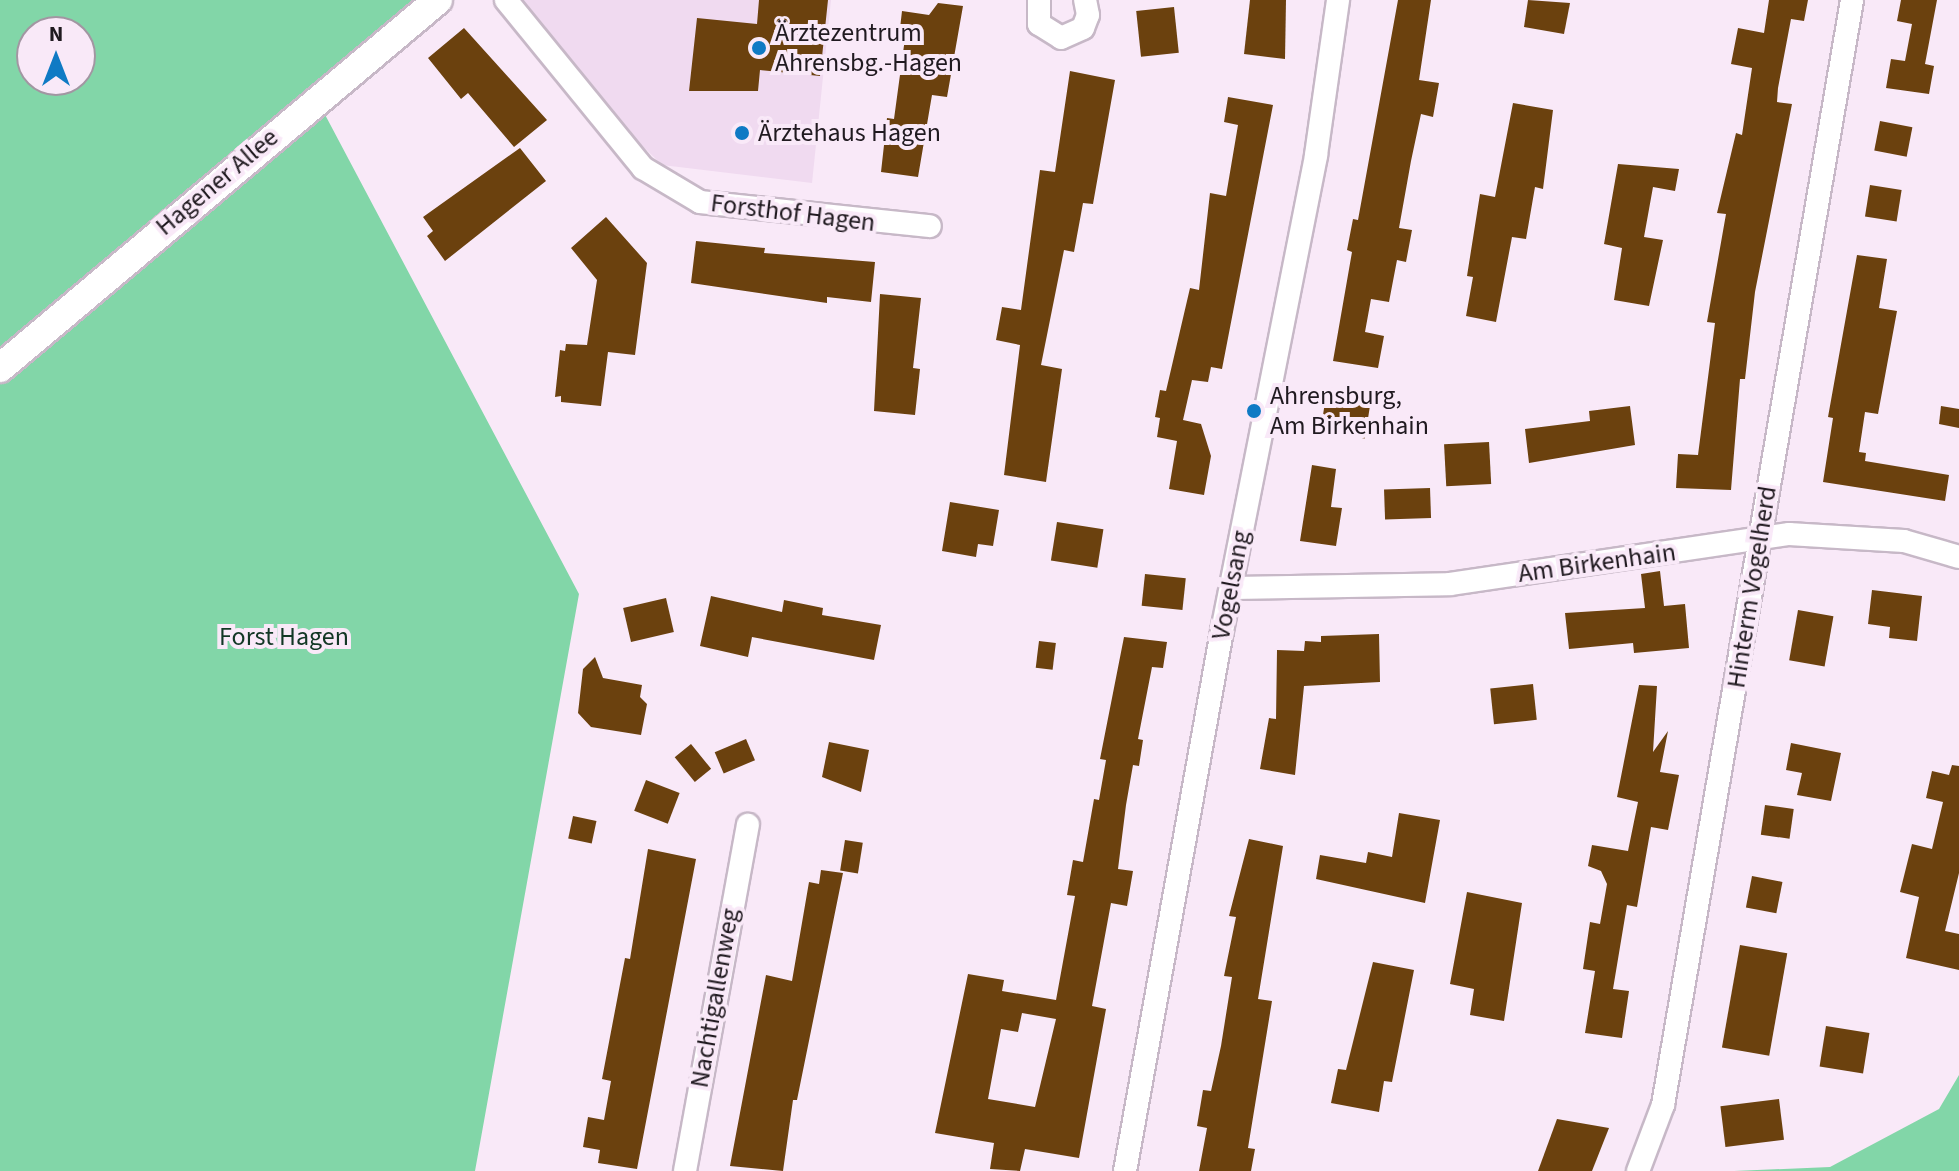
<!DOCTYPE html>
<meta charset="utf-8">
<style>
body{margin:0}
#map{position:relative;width:1959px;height:1171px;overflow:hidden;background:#f9e9f8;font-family:"Source Sans 3",sans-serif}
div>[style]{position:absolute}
.built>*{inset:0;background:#f0daf0}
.green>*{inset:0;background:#82d6a8}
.building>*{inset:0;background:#6b410e;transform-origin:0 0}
.roads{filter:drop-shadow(2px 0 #c7b8c7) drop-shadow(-2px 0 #c7b8c7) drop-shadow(0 2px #c7b8c7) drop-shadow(0 -2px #c7b8c7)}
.minor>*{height:22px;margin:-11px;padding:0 11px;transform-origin:11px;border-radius:11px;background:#fff}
.tertiary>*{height:28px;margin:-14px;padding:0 14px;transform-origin:14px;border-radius:14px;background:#fff}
.dots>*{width:22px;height:22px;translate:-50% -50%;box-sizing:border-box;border:4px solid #f9e9f8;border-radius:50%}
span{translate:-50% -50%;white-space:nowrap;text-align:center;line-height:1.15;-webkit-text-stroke:8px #f9e9f8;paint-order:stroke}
.poi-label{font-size:26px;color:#201a20}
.left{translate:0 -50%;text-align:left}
.street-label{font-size:26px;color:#201a20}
.park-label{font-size:26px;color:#123725}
.north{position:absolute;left:16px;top:16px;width:80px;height:80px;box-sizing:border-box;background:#f9e9f8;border:2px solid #a296a2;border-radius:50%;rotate:0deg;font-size:22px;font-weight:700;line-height:32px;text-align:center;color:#201a20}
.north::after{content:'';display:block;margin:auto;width:28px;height:36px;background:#0f7ac4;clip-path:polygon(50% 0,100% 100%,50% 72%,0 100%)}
</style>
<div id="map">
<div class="built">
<i style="clip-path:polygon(522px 0,831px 0,812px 183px,662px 165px,622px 126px)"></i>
</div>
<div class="green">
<i style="clip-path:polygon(evenodd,0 0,418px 0,313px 92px,579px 594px,475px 1171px,0 1171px,0 0,32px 32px,80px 32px,80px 80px,32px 80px,32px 32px)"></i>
<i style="clip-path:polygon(1959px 1075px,1959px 1171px,1734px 1171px,1830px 1167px,1939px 1109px)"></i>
</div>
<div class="building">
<i style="clip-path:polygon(759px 0,828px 0,820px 76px,760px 70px,758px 91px,689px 91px,697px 18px,757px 24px)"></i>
<i style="clip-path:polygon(1250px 0,1286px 0,1285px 59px,1244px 54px)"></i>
<i style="clip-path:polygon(1398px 0,1431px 0,1419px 80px,1439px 83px,1433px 117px,1421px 114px,1411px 161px,1399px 228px,1412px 230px,1406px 262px,1397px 260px,1389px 302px,1371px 299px,1365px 332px,1384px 336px,1378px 368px,1333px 361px,1352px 252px,1347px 250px,1353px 219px,1358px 220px)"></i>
<i style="clip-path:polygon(1528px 0,1570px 3px,1564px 34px,1524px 27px)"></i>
<i style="clip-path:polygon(1769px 0,1808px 0,1804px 21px,1791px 19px,1778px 88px,1777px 102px,1792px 104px,1755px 292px,1745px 379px,1740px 379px,1731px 490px,1676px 488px,1678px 454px,1698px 455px,1715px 323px,1707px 322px,1726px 214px,1717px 213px,1736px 133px,1742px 135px,1752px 68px,1731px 64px,1738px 28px,1764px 33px)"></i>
<i style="clip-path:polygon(1901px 0,1937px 0,1925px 64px,1934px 66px,1929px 94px,1886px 88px,1891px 59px,1905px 61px,1912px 24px,1897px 21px)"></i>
<i style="clip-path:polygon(938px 3px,963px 6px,947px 97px,932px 95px,918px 177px,881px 172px,887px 118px,894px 119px,905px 38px,899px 37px,902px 11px,929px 15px)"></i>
<i style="left:1174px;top:7px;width:46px;height:38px;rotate:84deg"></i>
<i style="clip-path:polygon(464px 28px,547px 120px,514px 147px,468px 93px,461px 99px,428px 58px)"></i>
<i style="clip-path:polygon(1070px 71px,1115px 80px,1093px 204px,1083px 203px,1074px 252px,1064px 250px,1041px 365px,1062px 369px,1046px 482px,1004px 475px,1020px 345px,996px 340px,1002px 307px,1021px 310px,1040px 170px,1055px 172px)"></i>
<i style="clip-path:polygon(1228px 97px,1273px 105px,1222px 369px,1211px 367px,1208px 382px,1192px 380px,1183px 420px,1201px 424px,1211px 456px,1204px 495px,1169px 489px,1177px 441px,1157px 437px,1160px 418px,1155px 417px,1160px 390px,1166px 391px,1190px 288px,1199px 290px,1210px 193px,1226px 196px,1238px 125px,1224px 122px)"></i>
<i style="clip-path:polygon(1513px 103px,1553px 110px,1543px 189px,1535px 187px,1526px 239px,1512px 237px,1496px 322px,1466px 316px,1473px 277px,1467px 276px,1480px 194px,1495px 197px)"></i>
<i style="left:1880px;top:121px;width:33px;height:30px;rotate:11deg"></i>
<i style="clip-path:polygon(520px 148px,546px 181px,445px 261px,427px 236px,433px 231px,423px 217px)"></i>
<i style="clip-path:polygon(1618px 164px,1679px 169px,1675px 191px,1653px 187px,1644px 237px,1663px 240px,1649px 306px,1614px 300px,1622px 248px,1604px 244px)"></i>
<i style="left:1870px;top:185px;width:32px;height:32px;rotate:9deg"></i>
<i style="clip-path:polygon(606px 217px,647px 263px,635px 355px,608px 352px,601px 406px,561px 402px,561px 396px,555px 397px,560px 350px,565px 351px,566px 344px,587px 345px,597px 280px,571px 248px)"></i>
<i style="clip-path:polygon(696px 241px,765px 248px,764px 253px,875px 262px,871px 302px,827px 297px,827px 303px,691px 283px)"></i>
<i style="clip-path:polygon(1857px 255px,1887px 259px,1879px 308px,1897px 311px,1878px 414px,1865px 412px,1859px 452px,1866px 453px,1865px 461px,1949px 475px,1945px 501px,1823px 482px,1833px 418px,1828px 417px)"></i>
<i style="clip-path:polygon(880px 294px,921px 298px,913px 368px,920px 369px,915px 415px,874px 411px)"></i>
<i style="left:1326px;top:396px;width:45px;height:36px;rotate:9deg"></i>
<i style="clip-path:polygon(1630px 406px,1635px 445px,1529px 463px,1525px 429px,1590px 421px,1589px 411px)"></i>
<i style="clip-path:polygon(1941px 406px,1959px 409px,1959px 428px,1939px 424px)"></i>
<i style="left:1489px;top:442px;width:42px;height:45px;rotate:87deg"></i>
<i style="clip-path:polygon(1312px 465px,1336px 469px,1331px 507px,1342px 508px,1336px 546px,1300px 541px)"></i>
<i style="left:1430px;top:488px;width:30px;height:46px;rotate:88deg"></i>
<i style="clip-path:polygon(950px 502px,999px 510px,993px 546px,978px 544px,976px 557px,942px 551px)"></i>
<i style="left:1057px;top:522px;width:47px;height:39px;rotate:9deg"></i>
<i style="clip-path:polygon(1660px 571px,1664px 606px,1685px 604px,1689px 648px,1634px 653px,1633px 643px,1569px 649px,1565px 613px,1645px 608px,1641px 574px)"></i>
<i style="left:1145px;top:574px;width:41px;height:32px;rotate:6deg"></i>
<i style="clip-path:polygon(1872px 590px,1922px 596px,1917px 641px,1889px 638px,1890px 627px,1868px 624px)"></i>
<i style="clip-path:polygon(711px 596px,782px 612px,784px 600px,823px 608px,822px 615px,881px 625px,874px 660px,752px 637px,748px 657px,700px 646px)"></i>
<i style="left:666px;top:598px;width:35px;height:44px;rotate:77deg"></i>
<i style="left:1798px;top:610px;width:36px;height:51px;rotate:10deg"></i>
<i style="clip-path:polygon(1379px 634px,1380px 682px,1304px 686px,1295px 775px,1260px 769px,1269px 718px,1276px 719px,1277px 650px,1304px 651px,1305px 641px,1321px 642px,1321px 636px)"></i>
<i style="clip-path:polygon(evenodd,1124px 637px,1167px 642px,1163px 668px,1152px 667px,1138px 739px,1143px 740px,1139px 766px,1133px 765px,1126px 805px,1118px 869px,1133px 871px,1127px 906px,1111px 903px,1092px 1006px,1106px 1009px,1079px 1158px,1025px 1149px,1020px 1171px,990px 1169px,994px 1143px,935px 1133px,968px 974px,1004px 980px,1002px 991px,1056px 1000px,1075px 896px,1067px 895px,1073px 860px,1083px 862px,1094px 799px,1099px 800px,1106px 760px,1100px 759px,1124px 637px,1022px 1013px,1056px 1019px,1035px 1107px,988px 1099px,1001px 1029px,1018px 1032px,1022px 1013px)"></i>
<i style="left:1039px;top:641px;width:17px;height:27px;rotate:7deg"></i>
<i style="clip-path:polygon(595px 657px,603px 678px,642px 685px,640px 697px,647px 704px,641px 735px,591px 727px,578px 713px,583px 669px)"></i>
<i style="left:1533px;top:684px;width:36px;height:43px;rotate:84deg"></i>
<i style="clip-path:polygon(1639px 685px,1657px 686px,1653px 752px,1668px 731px,1660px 772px,1679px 775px,1668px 830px,1651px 827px,1637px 907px,1627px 905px,1613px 989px,1629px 991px,1622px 1038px,1585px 1033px,1595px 971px,1583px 969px,1590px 922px,1600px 924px,1607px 884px,1601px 871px,1588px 866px,1592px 845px,1628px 851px,1638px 802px,1617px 797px)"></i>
<i style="left:746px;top:739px;width:23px;height:34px;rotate:67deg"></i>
<i style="clip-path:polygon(829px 742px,869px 750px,861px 792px,822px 777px)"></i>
<i style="clip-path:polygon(1791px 743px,1841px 753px,1831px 801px,1797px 795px,1802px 773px,1786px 770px)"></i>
<i style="left:691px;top:744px;width:32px;height:21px;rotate:51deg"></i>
<i style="clip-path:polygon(1952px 765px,1959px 766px,1959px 873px,1945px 931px,1959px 934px,1959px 970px,1906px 958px,1919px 897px,1900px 892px,1912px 844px,1932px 849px,1943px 802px,1926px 798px,1932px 771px,1949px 775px)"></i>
<i style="left:646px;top:780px;width:36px;height:33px;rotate:21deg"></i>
<i style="left:1765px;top:805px;width:29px;height:30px;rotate:8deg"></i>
<i style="clip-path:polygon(1399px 813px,1440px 820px,1425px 903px,1316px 879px,1320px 855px,1366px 863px,1368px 852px,1392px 857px)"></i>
<i style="left:573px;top:816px;width:24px;height:23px;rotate:12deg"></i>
<i style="clip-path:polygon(1249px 839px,1283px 846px,1258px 999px,1272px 1001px,1248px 1148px,1255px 1149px,1251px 1171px,1199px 1171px,1207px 1128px,1197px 1126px,1203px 1090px,1211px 1091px,1221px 1046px,1232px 977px,1224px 976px,1236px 917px,1229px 916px)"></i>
<i style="left:845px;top:840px;width:18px;height:31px;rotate:9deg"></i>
<i style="clip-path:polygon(648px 849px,696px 859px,637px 1169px,598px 1163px,600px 1150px,583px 1147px,588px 1117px,604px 1120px,611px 1081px,602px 1079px,625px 958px,630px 959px)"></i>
<i style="clip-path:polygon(821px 870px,843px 873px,797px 1100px,793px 1100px,783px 1171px,730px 1166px,766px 975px,792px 981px,809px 882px,819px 884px)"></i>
<i style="left:1752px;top:876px;width:31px;height:32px;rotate:11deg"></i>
<i style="clip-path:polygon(1467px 892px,1522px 903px,1504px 1021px,1470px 1015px,1474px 989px,1450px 984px)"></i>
<i style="left:1740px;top:945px;width:48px;height:104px;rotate:10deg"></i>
<i style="clip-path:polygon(1373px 962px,1414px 970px,1392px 1082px,1384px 1081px,1379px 1112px,1331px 1103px,1338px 1069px,1346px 1070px)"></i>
<i style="left:1826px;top:1026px;width:44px;height:41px;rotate:9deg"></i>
<i style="left:1779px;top:1099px;width:41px;height:59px;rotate:83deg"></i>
<i style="clip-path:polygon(1557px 1119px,1609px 1128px,1592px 1171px,1538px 1171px)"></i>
</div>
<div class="roads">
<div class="minor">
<i style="left:506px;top:0;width:217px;rotate:50.8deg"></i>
<i style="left:643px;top:168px;width:66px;rotate:30.8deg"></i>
<i style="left:700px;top:202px;width:231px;rotate:6deg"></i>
<i style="left:1039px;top:0;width:24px;rotate:90deg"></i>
<i style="left:1039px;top:24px;width:26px;rotate:32deg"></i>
<i style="left:1061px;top:38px;width:24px;rotate:-24deg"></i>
<i style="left:1083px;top:28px;width:14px;rotate:-69deg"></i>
<i style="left:1088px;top:15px;width:15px;rotate:-101deg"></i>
<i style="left:1231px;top:588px;width:219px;rotate:-1deg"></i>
<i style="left:1450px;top:584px;width:343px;rotate:-8.4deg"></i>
<i style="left:1789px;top:534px;width:115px;rotate:3.5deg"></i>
<i style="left:1904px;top:541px;width:57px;rotate:16.2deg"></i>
<i style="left:685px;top:1171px;width:352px;rotate:-79.7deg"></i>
<i style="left:1125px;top:1171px;width:549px;rotate:-79.82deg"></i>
<i style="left:1222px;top:631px;width:485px;rotate:-78.8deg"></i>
<i style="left:1316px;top:155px;width:157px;rotate:-81.9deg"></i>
<i style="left:1638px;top:1171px;width:71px;rotate:-69.3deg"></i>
<i style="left:1663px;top:1105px;width:1121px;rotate:-80.29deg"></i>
</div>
<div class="tertiary">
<i style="left:0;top:368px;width:572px;rotate:-40.04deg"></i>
</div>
</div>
<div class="dots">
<i style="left:759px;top:48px;background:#0f7ac4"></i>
<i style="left:742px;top:133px;background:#0f7ac4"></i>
<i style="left:1254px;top:411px;background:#0f7ac4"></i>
</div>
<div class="poi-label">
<span class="left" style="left:775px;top:48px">Ärztezentrum<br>Ahrensbg.-Hagen</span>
<span class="left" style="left:758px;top:133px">Ärztehaus Hagen</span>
<span class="left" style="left:1270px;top:411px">Ahrensburg,<br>Am Birkenhain</span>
</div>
<div class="street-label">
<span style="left:217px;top:182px;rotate:-40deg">Hagener Allee</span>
<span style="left:793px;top:213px;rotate:7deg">Forsthof Hagen</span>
<span style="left:1597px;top:563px;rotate:-8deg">Am Birkenhain</span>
<span style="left:1231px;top:585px;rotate:-79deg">Vogelsang</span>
<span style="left:1752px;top:587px;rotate:-81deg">Hinterm Vogelherd</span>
<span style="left:715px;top:998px;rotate:-80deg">Nachtigallenweg</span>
</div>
<div class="park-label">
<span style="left:284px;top:637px">Forst Hagen</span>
</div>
<div class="north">N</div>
</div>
